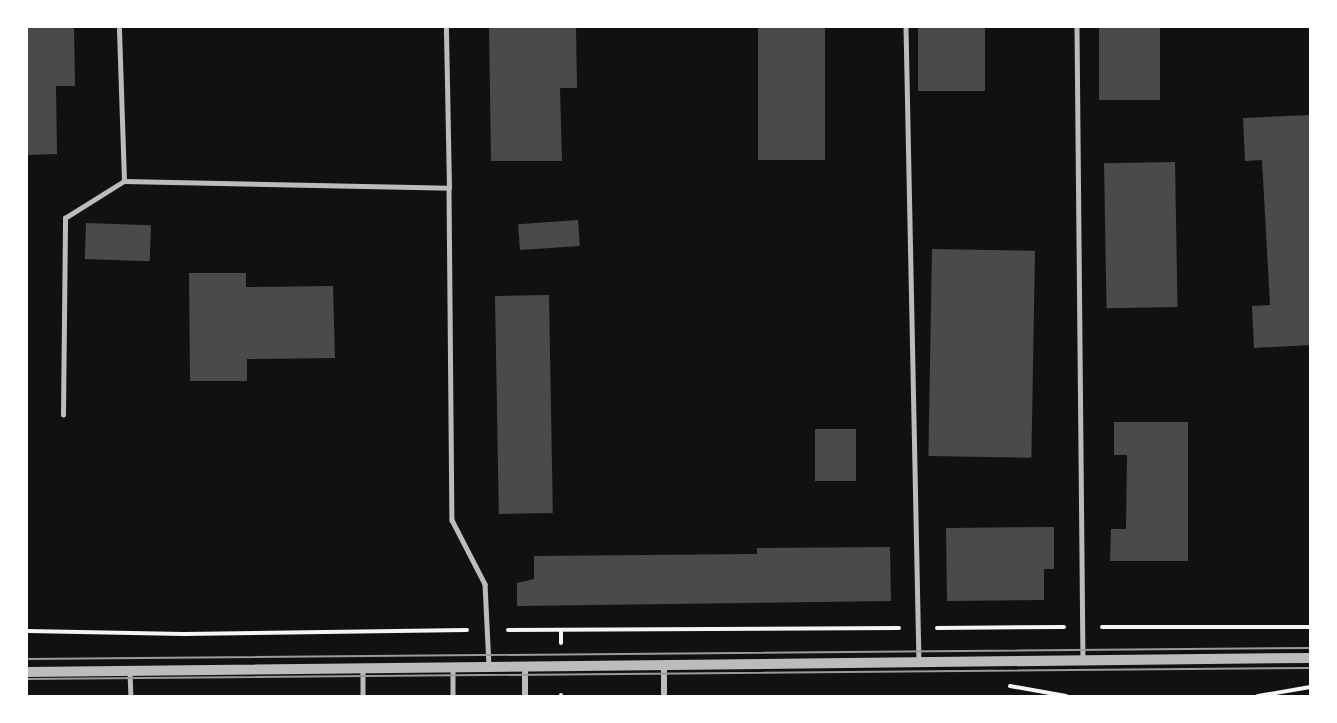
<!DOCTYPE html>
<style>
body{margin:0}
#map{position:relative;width:1337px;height:723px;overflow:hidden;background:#111;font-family:"Exo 2",sans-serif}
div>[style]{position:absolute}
.building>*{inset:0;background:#4a4a4a;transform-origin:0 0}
.path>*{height:4px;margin:-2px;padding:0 2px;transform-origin:2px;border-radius:2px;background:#f5f5f5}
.service>*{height:4.5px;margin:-2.25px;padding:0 2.25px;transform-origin:2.25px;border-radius:2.25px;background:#bcbcbc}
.minor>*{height:6px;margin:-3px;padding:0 3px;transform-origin:3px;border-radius:3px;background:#bcbcbc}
.tertiary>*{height:10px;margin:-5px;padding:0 5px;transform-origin:5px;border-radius:5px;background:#bcbcbc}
.tram>*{height:1.5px;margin:-0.75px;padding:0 0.75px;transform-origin:0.75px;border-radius:0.75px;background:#9a9a9a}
span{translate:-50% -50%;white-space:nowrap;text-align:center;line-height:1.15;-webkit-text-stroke:6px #fff;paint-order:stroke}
.frame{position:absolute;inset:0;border:28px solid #fff;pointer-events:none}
</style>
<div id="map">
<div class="building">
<i style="clip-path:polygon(27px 27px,74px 27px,75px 86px,56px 86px,57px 154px,27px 155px)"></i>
<i style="clip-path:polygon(489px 27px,576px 27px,577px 88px,560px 88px,562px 161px,491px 161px)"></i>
<i style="left:758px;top:27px;width:67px;height:133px"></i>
<i style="left:918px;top:27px;width:67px;height:64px"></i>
<i style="left:1099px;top:27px;width:61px;height:73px"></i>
<i style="clip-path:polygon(1310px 115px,1310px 345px,1254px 348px,1252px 306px,1270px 305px,1262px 160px,1245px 161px,1243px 118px)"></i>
<i style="left:1175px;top:162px;width:145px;height:71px;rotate:89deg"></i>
<i style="left:578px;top:220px;width:26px;height:60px;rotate:86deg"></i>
<i style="left:86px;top:223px;width:65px;height:36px;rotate:2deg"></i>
<i style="left:932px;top:249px;width:103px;height:207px;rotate:1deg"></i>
<i style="clip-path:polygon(189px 273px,246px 273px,246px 287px,333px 286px,335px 358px,247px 359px,247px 381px,190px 381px)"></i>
<i style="left:549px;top:295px;width:218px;height:54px;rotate:89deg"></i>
<i style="clip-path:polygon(1114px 422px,1188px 422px,1188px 561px,1110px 561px,1111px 529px,1126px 529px,1127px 455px,1114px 455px)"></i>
<i style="left:815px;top:429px;width:41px;height:52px"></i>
<i style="clip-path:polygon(1054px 527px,1054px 569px,1044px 569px,1044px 600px,947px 601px,946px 528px)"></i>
<i style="clip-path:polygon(890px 547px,891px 601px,517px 606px,517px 583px,534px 579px,534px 556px,757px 554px,757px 548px)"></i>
</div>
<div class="path">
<i style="left:1102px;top:627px;width:208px"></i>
<i style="left:937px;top:628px;width:127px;rotate:-0.5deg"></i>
<i style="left:508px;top:630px;width:391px;rotate:-0.3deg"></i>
<i style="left:561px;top:630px;width:13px;rotate:90deg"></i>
<i style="left:27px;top:631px;width:157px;rotate:1.1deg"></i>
<i style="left:184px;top:634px;width:283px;rotate:-0.8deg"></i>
<i style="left:1010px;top:686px;width:57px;rotate:10.1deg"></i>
<i style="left:561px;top:696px;width:1px;rotate:-90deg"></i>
<i style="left:1258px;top:696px;width:53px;rotate:-9.8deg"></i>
</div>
<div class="service">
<i style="left:906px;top:27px;width:634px;rotate:88.83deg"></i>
<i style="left:1077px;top:27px;width:633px;rotate:89.46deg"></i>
<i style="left:124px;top:181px;width:325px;rotate:1.2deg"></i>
<i style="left:449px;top:188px;width:161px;rotate:-91.1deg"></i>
<i style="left:449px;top:188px;width:332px;rotate:89.5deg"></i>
<i style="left:452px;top:520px;width:72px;rotate:62.7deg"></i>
<i style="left:485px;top:584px;width:82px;rotate:87.2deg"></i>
<i style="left:63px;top:415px;width:197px;rotate:-89.4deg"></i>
<i style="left:65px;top:218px;width:70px;rotate:-32.1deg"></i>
<i style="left:124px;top:181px;width:154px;rotate:-91.9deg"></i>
<i style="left:363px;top:669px;width:27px;rotate:90deg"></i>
<i style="left:453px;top:669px;width:27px;rotate:90deg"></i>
<i style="left:130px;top:671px;width:25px;rotate:88deg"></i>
</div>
<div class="minor">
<i style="left:664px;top:666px;width:30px;rotate:90deg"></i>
<i style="left:525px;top:696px;width:29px;rotate:-90deg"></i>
</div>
<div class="tertiary">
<i style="left:27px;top:672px;width:1283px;rotate:-0.63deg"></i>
</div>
<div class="tram">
<i style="left:27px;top:659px;width:1283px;rotate:-0.49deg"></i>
<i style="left:27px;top:679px;width:1283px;rotate:-0.49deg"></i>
</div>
<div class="frame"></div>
</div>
